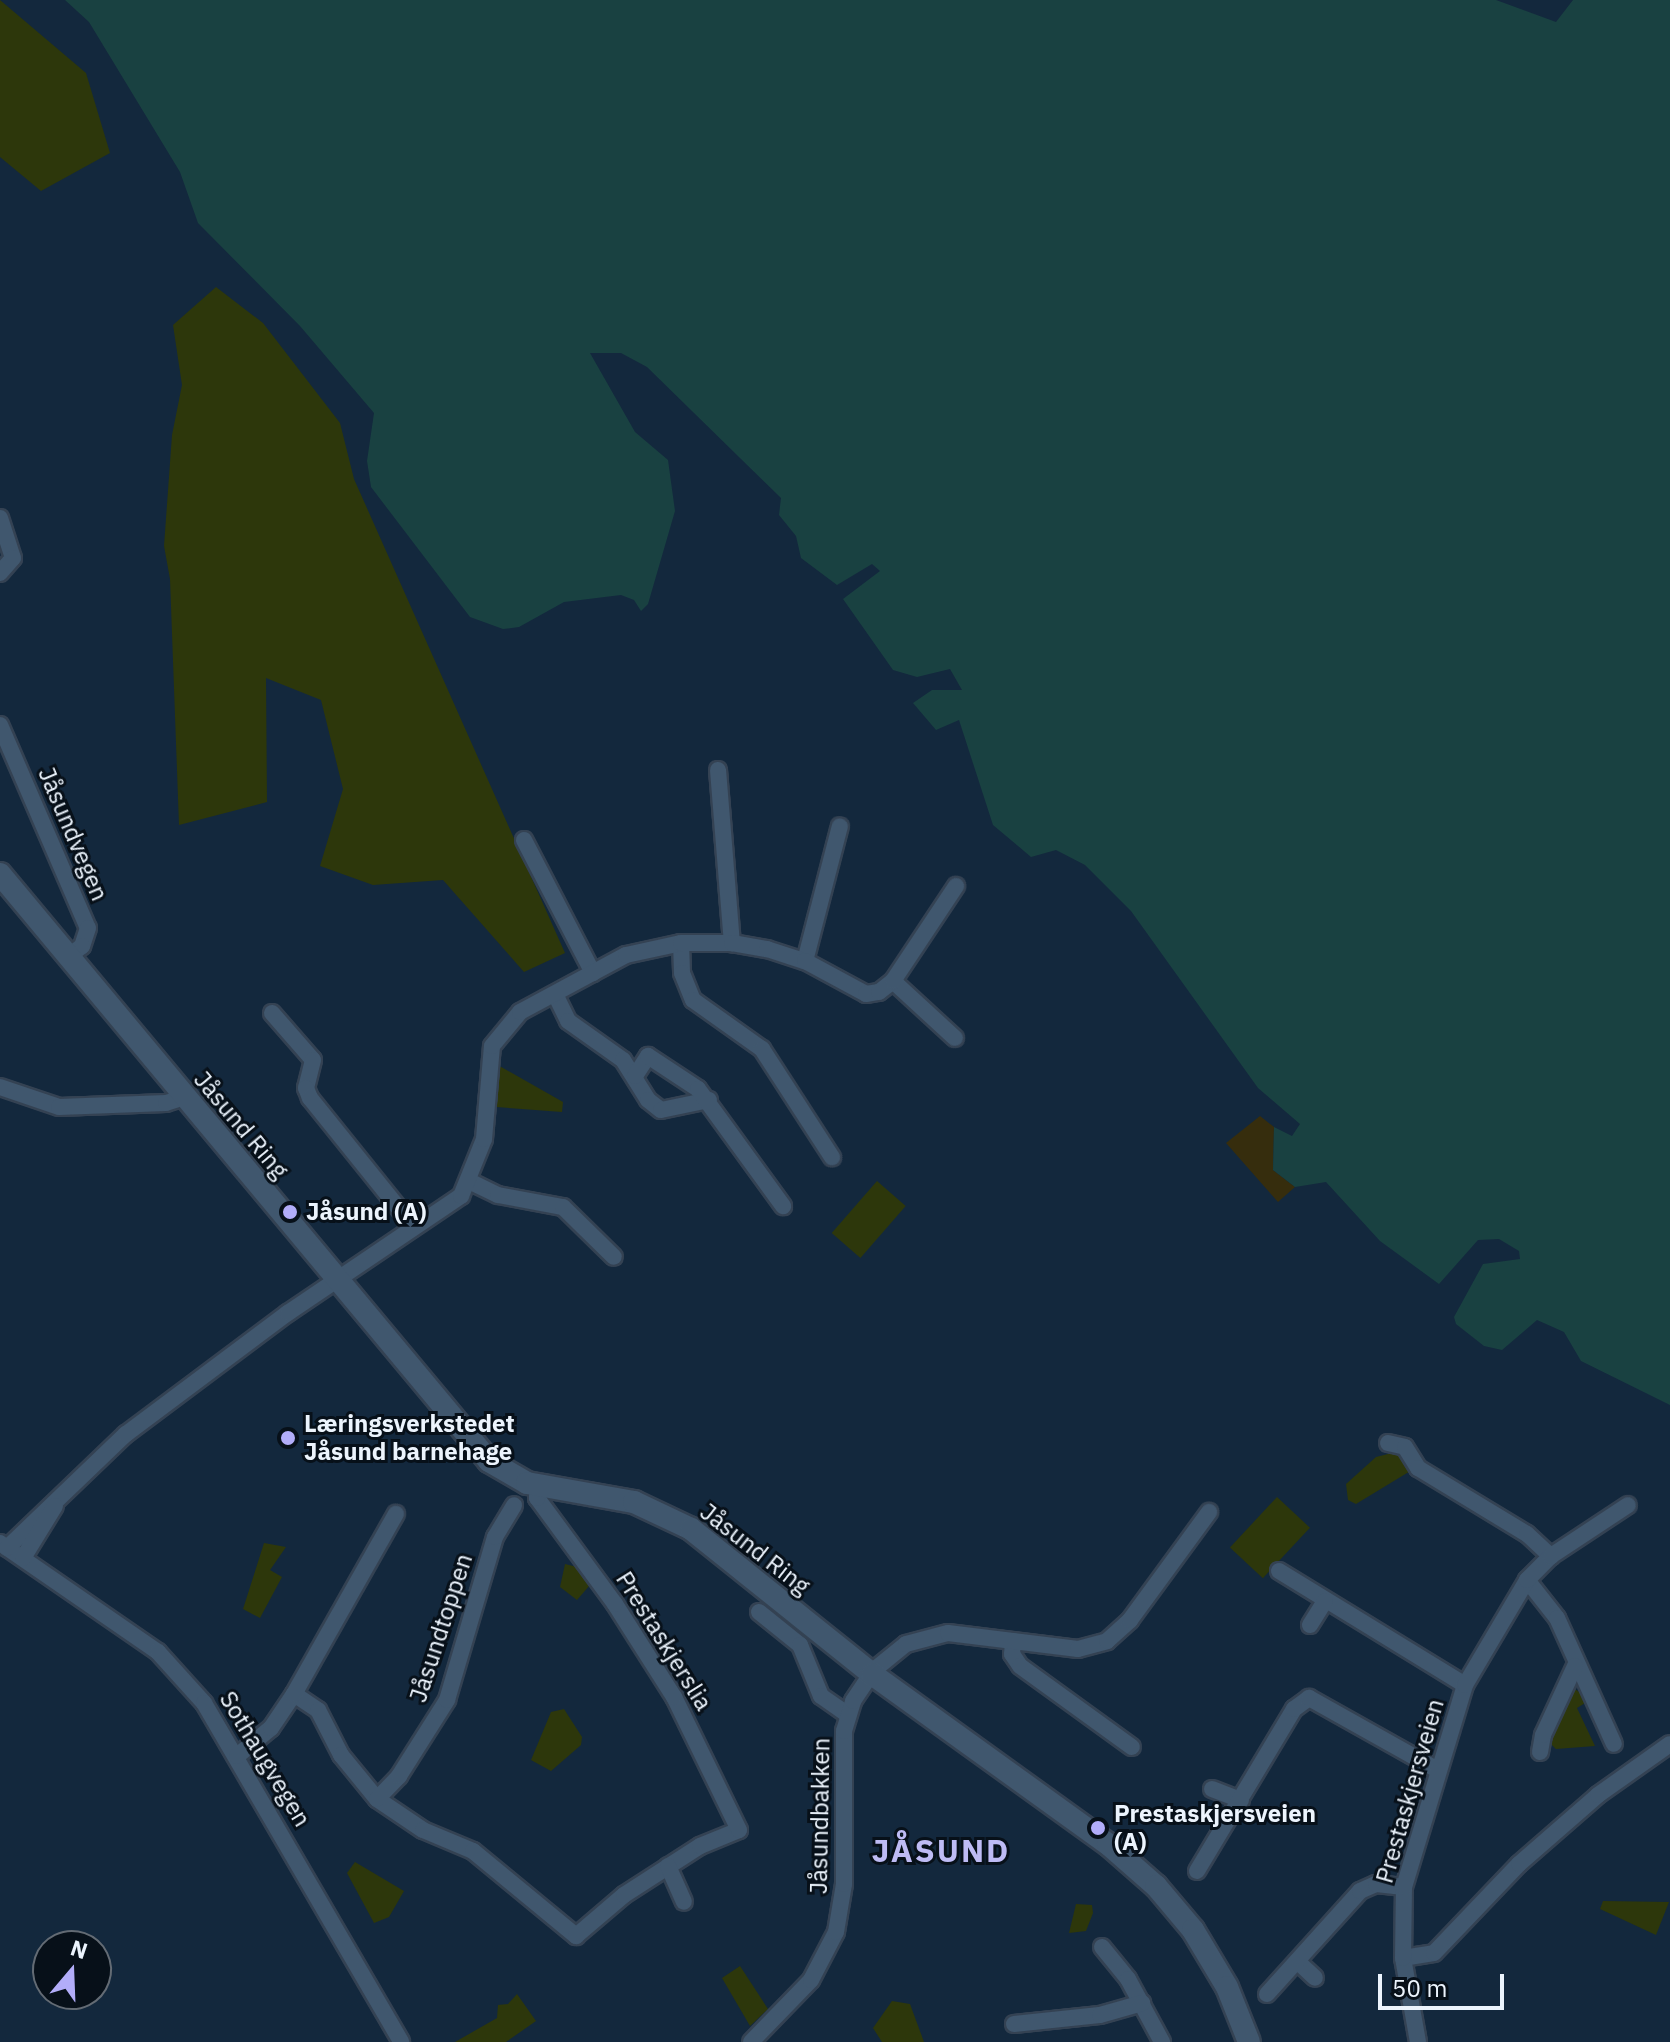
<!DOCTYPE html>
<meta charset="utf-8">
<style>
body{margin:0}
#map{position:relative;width:1670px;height:2042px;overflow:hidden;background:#13283d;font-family:"IBM Plex Sans",sans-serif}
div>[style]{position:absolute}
.green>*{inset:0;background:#2d370b;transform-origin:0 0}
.sand>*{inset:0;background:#362d0d}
.water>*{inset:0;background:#194141}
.roads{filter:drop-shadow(2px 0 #344253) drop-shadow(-2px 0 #344253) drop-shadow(0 2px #344253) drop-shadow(0 -2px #344253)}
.street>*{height:16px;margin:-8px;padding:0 8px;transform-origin:8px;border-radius:8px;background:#40576e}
.secondary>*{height:22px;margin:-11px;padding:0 11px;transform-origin:11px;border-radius:11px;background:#40576e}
.dots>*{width:22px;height:22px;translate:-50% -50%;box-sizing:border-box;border:4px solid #071019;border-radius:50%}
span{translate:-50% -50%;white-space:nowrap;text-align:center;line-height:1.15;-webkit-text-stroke:6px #071019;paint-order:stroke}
.street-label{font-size:24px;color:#ecf4fd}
.poi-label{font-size:24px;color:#ecf4fd;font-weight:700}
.left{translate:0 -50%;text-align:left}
.district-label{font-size:32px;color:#bebbf4;font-weight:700;letter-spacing:2px}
.north{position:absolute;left:32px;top:1930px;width:80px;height:80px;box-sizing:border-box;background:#071019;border:2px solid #636b74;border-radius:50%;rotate:19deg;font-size:22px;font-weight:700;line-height:32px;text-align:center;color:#ecf4fd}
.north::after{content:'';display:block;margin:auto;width:28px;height:36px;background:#b2adf9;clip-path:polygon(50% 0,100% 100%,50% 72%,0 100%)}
.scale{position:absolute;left:1378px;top:1974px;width:126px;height:36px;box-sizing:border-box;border:4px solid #ecf4fd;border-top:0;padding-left:10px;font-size:24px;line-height:28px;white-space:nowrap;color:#ecf4fd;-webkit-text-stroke:6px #071019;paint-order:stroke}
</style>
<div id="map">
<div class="green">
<i style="clip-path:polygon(0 0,86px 73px,110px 153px,41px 191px,0 157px)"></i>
<i style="clip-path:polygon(216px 287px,263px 323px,340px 423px,354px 479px,565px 953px,524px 972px,443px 880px,373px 885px,320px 866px,343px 789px,321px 700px,266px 678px,267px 802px,179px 825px,170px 579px,164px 546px,172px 435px,182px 385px,173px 325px)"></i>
<i style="clip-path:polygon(496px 1064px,563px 1102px,562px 1112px,496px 1107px)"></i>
<i style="left:877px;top:1181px;width:38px;height:69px;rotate:41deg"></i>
<i style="clip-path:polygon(1400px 1451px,1412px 1470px,1356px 1504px,1348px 1500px,1346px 1484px,1376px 1457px)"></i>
<i style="left:1277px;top:1497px;width:45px;height:69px;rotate:43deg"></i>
<i style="clip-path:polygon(264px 1543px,286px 1547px,270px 1570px,282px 1577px,260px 1618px,243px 1609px)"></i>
<i style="clip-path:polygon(565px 1564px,577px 1567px,590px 1585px,577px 1600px,560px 1587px)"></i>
<i style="clip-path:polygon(1575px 1689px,1590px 1700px,1577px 1708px,1595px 1746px,1556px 1749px,1549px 1742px)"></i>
<i style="clip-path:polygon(564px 1709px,582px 1737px,581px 1745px,551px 1771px,531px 1760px,551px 1712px)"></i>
<i style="clip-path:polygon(355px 1862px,404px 1891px,389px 1917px,374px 1923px,347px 1873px)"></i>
<i style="clip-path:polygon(1603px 1901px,1669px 1902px,1656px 1935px,1600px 1909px)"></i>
<i style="clip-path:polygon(1076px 1904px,1092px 1905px,1093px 1913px,1086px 1931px,1069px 1933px)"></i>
<i style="clip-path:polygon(740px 1966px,768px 2009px,750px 2026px,722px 1978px)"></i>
<i style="clip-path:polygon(517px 1994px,536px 2021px,506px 2042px,455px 2042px,497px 2018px,498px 2005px,508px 2004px)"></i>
<i style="clip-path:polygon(892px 2001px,910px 2004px,924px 2042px,882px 2042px,873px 2028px)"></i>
</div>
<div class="sand">
<i style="clip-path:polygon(1260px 1116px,1274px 1127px,1273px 1170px,1295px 1187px,1278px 1202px,1226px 1143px)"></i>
</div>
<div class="water">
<i style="clip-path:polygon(65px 0,1496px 0,1556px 22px,1573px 0,1670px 0,1670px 1405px,1581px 1361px,1564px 1332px,1537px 1320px,1502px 1350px,1484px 1346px,1456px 1324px,1454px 1317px,1483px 1264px,1520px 1259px,1519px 1251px,1499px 1239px,1478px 1240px,1439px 1284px,1380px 1241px,1326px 1182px,1295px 1187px,1273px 1170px,1274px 1127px,1292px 1136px,1300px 1124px,1258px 1088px,1131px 911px,1085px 865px,1056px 850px,1031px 857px,993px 825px,959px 720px,936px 730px,913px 703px,932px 690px,962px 690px,950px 669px,917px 677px,893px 670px,843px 599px,880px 571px,872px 564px,837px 585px,801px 558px,796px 536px,779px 515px,781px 498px,647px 367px,621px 353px,590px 353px,635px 432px,668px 460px,675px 511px,648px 604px,641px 611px,634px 600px,621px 595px,564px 602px,519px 627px,503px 629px,470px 617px,371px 487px,367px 461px,374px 413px,300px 326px,198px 223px,180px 172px,89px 22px)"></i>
</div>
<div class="roads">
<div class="street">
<i style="left:0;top:518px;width:42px;rotate:72deg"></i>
<i style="left:13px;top:558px;width:20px;rotate:131deg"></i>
<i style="left:0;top:725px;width:221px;rotate:66.6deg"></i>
<i style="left:88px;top:928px;width:19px;rotate:108deg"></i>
<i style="left:82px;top:946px;width:18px;rotate:142deg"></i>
<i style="left:718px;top:770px;width:174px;rotate:85.4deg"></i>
<i style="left:524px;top:840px;width:150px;rotate:62.6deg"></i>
<i style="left:681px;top:943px;width:30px;rotate:88deg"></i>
<i style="left:682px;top:973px;width:29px;rotate:68deg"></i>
<i style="left:693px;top:1000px;width:85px;rotate:35.4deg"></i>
<i style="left:762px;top:1049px;width:129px;rotate:57.1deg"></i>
<i style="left:805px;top:961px;width:139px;rotate:-75.5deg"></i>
<i style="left:893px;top:981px;width:84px;rotate:42.6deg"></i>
<i style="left:555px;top:994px;width:30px;rotate:64deg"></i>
<i style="left:568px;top:1021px;width:67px;rotate:35.3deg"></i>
<i style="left:623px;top:1060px;width:47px;rotate:58deg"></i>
<i style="left:648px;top:1100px;width:16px;rotate:38deg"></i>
<i style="left:661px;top:1110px;width:49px;rotate:-11.8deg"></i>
<i style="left:272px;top:1013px;width:62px;rotate:48.9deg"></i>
<i style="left:313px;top:1060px;width:29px;rotate:104deg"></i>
<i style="left:306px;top:1088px;width:11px;rotate:68deg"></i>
<i style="left:310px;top:1098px;width:164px;rotate:51.2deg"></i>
<i style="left:635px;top:1076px;width:24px;rotate:-57deg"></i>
<i style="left:648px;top:1056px;width:60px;rotate:33.4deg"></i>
<i style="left:698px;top:1089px;width:145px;rotate:54deg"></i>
<i style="left:0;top:1087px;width:62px;rotate:18.7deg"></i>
<i style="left:59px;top:1107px;width:107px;rotate:-2.1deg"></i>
<i style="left:166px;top:1103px;width:20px;rotate:-18deg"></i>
<i style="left:471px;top:1182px;width:30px;rotate:26deg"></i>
<i style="left:498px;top:1195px;width:66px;rotate:10.5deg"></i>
<i style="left:563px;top:1207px;width:71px;rotate:44.4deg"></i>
<i style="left:1388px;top:1443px;width:17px;rotate:13deg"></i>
<i style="left:1405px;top:1447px;width:25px;rotate:58deg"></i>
<i style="left:1418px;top:1468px;width:127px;rotate:31.2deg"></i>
<i style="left:1527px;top:1534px;width:33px;rotate:43deg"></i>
<i style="left:0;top:1543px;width:192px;rotate:34.6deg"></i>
<i style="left:158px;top:1652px;width:69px;rotate:48deg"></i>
<i style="left:204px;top:1703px;width:392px;rotate:59.8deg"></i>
<i style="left:7px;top:1548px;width:165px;rotate:-43.8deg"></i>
<i style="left:126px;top:1434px;width:202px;rotate:-36.8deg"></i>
<i style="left:288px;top:1313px;width:209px;rotate:-34.1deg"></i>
<i style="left:461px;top:1196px;width:61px;rotate:-68deg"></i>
<i style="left:484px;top:1139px;width:93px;rotate:-85.1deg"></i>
<i style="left:492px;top:1046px;width:44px;rotate:-50.5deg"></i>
<i style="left:520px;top:1012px;width:120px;rotate:-28.3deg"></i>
<i style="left:626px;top:955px;width:56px;rotate:-12.3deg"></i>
<i style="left:681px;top:943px;width:51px"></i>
<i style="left:732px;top:943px;width:36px;rotate:10deg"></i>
<i style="left:767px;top:949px;width:40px;rotate:18deg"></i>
<i style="left:805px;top:961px;width:69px;rotate:28.4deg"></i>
<i style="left:866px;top:994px;width:13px;rotate:-9deg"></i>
<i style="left:879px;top:992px;width:18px;rotate:-38deg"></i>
<i style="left:893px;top:981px;width:114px;rotate:-56.4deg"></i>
<i style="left:23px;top:1558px;width:61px;rotate:-58.4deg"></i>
<i style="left:1279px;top:1571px;width:218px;rotate:31.5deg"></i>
<i style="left:1527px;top:1580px;width:48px;rotate:51.7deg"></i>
<i style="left:1557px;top:1618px;width:138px;rotate:65.7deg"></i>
<i style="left:759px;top:1612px;width:53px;rotate:38.8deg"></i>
<i style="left:800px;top:1645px;width:55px;rotate:67.6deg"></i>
<i style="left:821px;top:1696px;width:33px;rotate:35deg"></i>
<i style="left:1310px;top:1625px;width:28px;rotate:-58deg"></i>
<i style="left:1013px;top:1641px;width:13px;rotate:94deg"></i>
<i style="left:1012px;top:1654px;width:14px;rotate:56deg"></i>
<i style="left:1020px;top:1666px;width:138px;rotate:35.9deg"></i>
<i style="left:294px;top:1694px;width:29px;rotate:34deg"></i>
<i style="left:318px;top:1710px;width:51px;rotate:62.9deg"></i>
<i style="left:341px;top:1755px;width:57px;rotate:50.7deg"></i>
<i style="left:377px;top:1799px;width:55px;rotate:34deg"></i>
<i style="left:423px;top:1830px;width:54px;rotate:22.8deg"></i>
<i style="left:473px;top:1851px;width:134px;rotate:39.5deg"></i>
<i style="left:576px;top:1936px;width:63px;rotate:-40.5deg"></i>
<i style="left:624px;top:1895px;width:90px;rotate:-32.8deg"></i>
<i style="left:700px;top:1846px;width:42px;rotate:-22.3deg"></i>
<i style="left:739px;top:1830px;width:148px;rotate:-116deg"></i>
<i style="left:674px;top:1697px;width:110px;rotate:-122.4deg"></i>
<i style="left:615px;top:1604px;width:132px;rotate:-126.3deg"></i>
<i style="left:537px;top:1498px;width:12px;rotate:-85deg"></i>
<i style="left:1540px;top:1752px;width:17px;rotate:-80deg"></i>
<i style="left:1543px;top:1735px;width:76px;rotate:-65.1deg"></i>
<i style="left:237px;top:1756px;width:44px;rotate:-39.5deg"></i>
<i style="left:271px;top:1728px;width:41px;rotate:-55.9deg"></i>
<i style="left:294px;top:1694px;width:207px;rotate:-60.5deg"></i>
<i style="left:1212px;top:1789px;width:31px;rotate:21deg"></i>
<i style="left:377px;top:1799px;width:32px;rotate:-46deg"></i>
<i style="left:399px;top:1776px;width:90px;rotate:-57.7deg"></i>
<i style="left:447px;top:1700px;width:170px;rotate:-73.6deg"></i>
<i style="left:495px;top:1537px;width:37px;rotate:-59deg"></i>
<i style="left:668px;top:1866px;width:39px;rotate:66deg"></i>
<i style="left:1197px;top:1871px;width:189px;rotate:-59.1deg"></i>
<i style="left:1294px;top:1709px;width:19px;rotate:-36deg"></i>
<i style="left:1309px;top:1698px;width:145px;rotate:29.2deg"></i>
<i style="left:1102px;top:1947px;width:41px;rotate:50.9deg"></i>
<i style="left:1128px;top:1979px;width:72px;rotate:61.6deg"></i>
<i style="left:1403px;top:1958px;width:31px;rotate:-9deg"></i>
<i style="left:1434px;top:1953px;width:123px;rotate:-46.3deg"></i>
<i style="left:1519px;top:1864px;width:105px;rotate:-41.1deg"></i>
<i style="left:1598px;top:1795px;width:88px;rotate:-35.3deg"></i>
<i style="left:1298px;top:1962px;width:23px;rotate:43deg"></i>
<i style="left:1267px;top:1994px;width:139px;rotate:-47.9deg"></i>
<i style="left:1360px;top:1891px;width:17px;rotate:-24deg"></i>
<i style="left:1376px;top:1884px;width:28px;rotate:6deg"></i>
<i style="left:1014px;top:2024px;width:86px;rotate:-6deg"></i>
<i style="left:1100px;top:2015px;width:44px;rotate:-15.9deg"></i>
<i style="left:751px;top:2042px;width:86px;rotate:-45.9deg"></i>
<i style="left:811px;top:1980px;width:54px;rotate:-62.5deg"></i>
<i style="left:836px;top:1932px;width:49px;rotate:-80.5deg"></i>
<i style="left:844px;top:1884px;width:153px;rotate:-90deg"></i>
<i style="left:844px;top:1731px;width:31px;rotate:-73deg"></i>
<i style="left:853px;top:1701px;width:37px;rotate:-56deg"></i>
<i style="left:874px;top:1670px;width:41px;rotate:-39.1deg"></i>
<i style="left:906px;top:1644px;width:43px;rotate:-14.7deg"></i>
<i style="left:948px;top:1633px;width:131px;rotate:7deg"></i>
<i style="left:1078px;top:1649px;width:30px;rotate:-15deg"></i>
<i style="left:1107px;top:1641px;width:31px;rotate:-42deg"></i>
<i style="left:1130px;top:1620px;width:134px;rotate:-53.8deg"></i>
<i style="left:1418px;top:2042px;width:85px;rotate:-100.1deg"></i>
<i style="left:1403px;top:1958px;width:71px;rotate:-89.2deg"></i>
<i style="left:1404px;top:1887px;width:211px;rotate:-73.2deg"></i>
<i style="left:1465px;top:1685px;width:122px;rotate:-59.4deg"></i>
<i style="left:1527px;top:1580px;width:34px;rotate:-45deg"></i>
<i style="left:1551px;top:1556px;width:92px;rotate:-33.5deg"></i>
</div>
<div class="secondary">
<i style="left:0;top:874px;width:764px;rotate:50.2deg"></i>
<i style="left:489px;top:1461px;width:44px;rotate:30.1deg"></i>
<i style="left:527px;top:1483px;width:109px;rotate:10.1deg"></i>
<i style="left:634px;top:1502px;width:63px;rotate:25.3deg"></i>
<i style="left:691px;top:1529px;width:232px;rotate:38.7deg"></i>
<i style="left:872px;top:1674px;width:291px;rotate:35.8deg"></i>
<i style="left:1108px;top:1844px;width:64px;rotate:41.2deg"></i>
<i style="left:1156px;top:1886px;width:57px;rotate:49.9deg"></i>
<i style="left:1193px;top:1930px;width:66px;rotate:59.2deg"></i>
<i style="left:1227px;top:1987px;width:59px;rotate:68.2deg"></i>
</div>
</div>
<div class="dots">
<i style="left:290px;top:1212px;background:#b2adf9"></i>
<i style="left:288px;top:1438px;background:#b2adf9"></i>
<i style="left:1098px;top:1828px;background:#b2adf9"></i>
</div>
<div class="street-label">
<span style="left:73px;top:834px;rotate:67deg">Jåsundvegen</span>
<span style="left:241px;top:1125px;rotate:50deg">Jåsund Ring</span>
<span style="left:755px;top:1549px;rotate:38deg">Jåsund Ring</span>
<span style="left:441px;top:1628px;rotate:-72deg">Jåsundtoppen</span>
<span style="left:664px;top:1641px;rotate:58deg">Prestaskjerslia</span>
<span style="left:265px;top:1759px;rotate:59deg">Sothaugvegen</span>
<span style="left:1410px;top:1791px;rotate:-74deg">Prestaskjersveien</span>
<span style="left:820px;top:1816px;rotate:-89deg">Jåsundbakken</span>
</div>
<div class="poi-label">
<span class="left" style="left:306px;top:1212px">Jåsund (A)</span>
<span class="left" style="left:304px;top:1438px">Læringsverkstedet<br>Jåsund barnehage</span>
<span class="left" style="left:1114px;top:1828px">Prestaskjersveien<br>(A)</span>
</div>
<div class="district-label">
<span style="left:941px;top:1850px">JÅSUND</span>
</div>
<div class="north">N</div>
<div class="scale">50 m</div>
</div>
